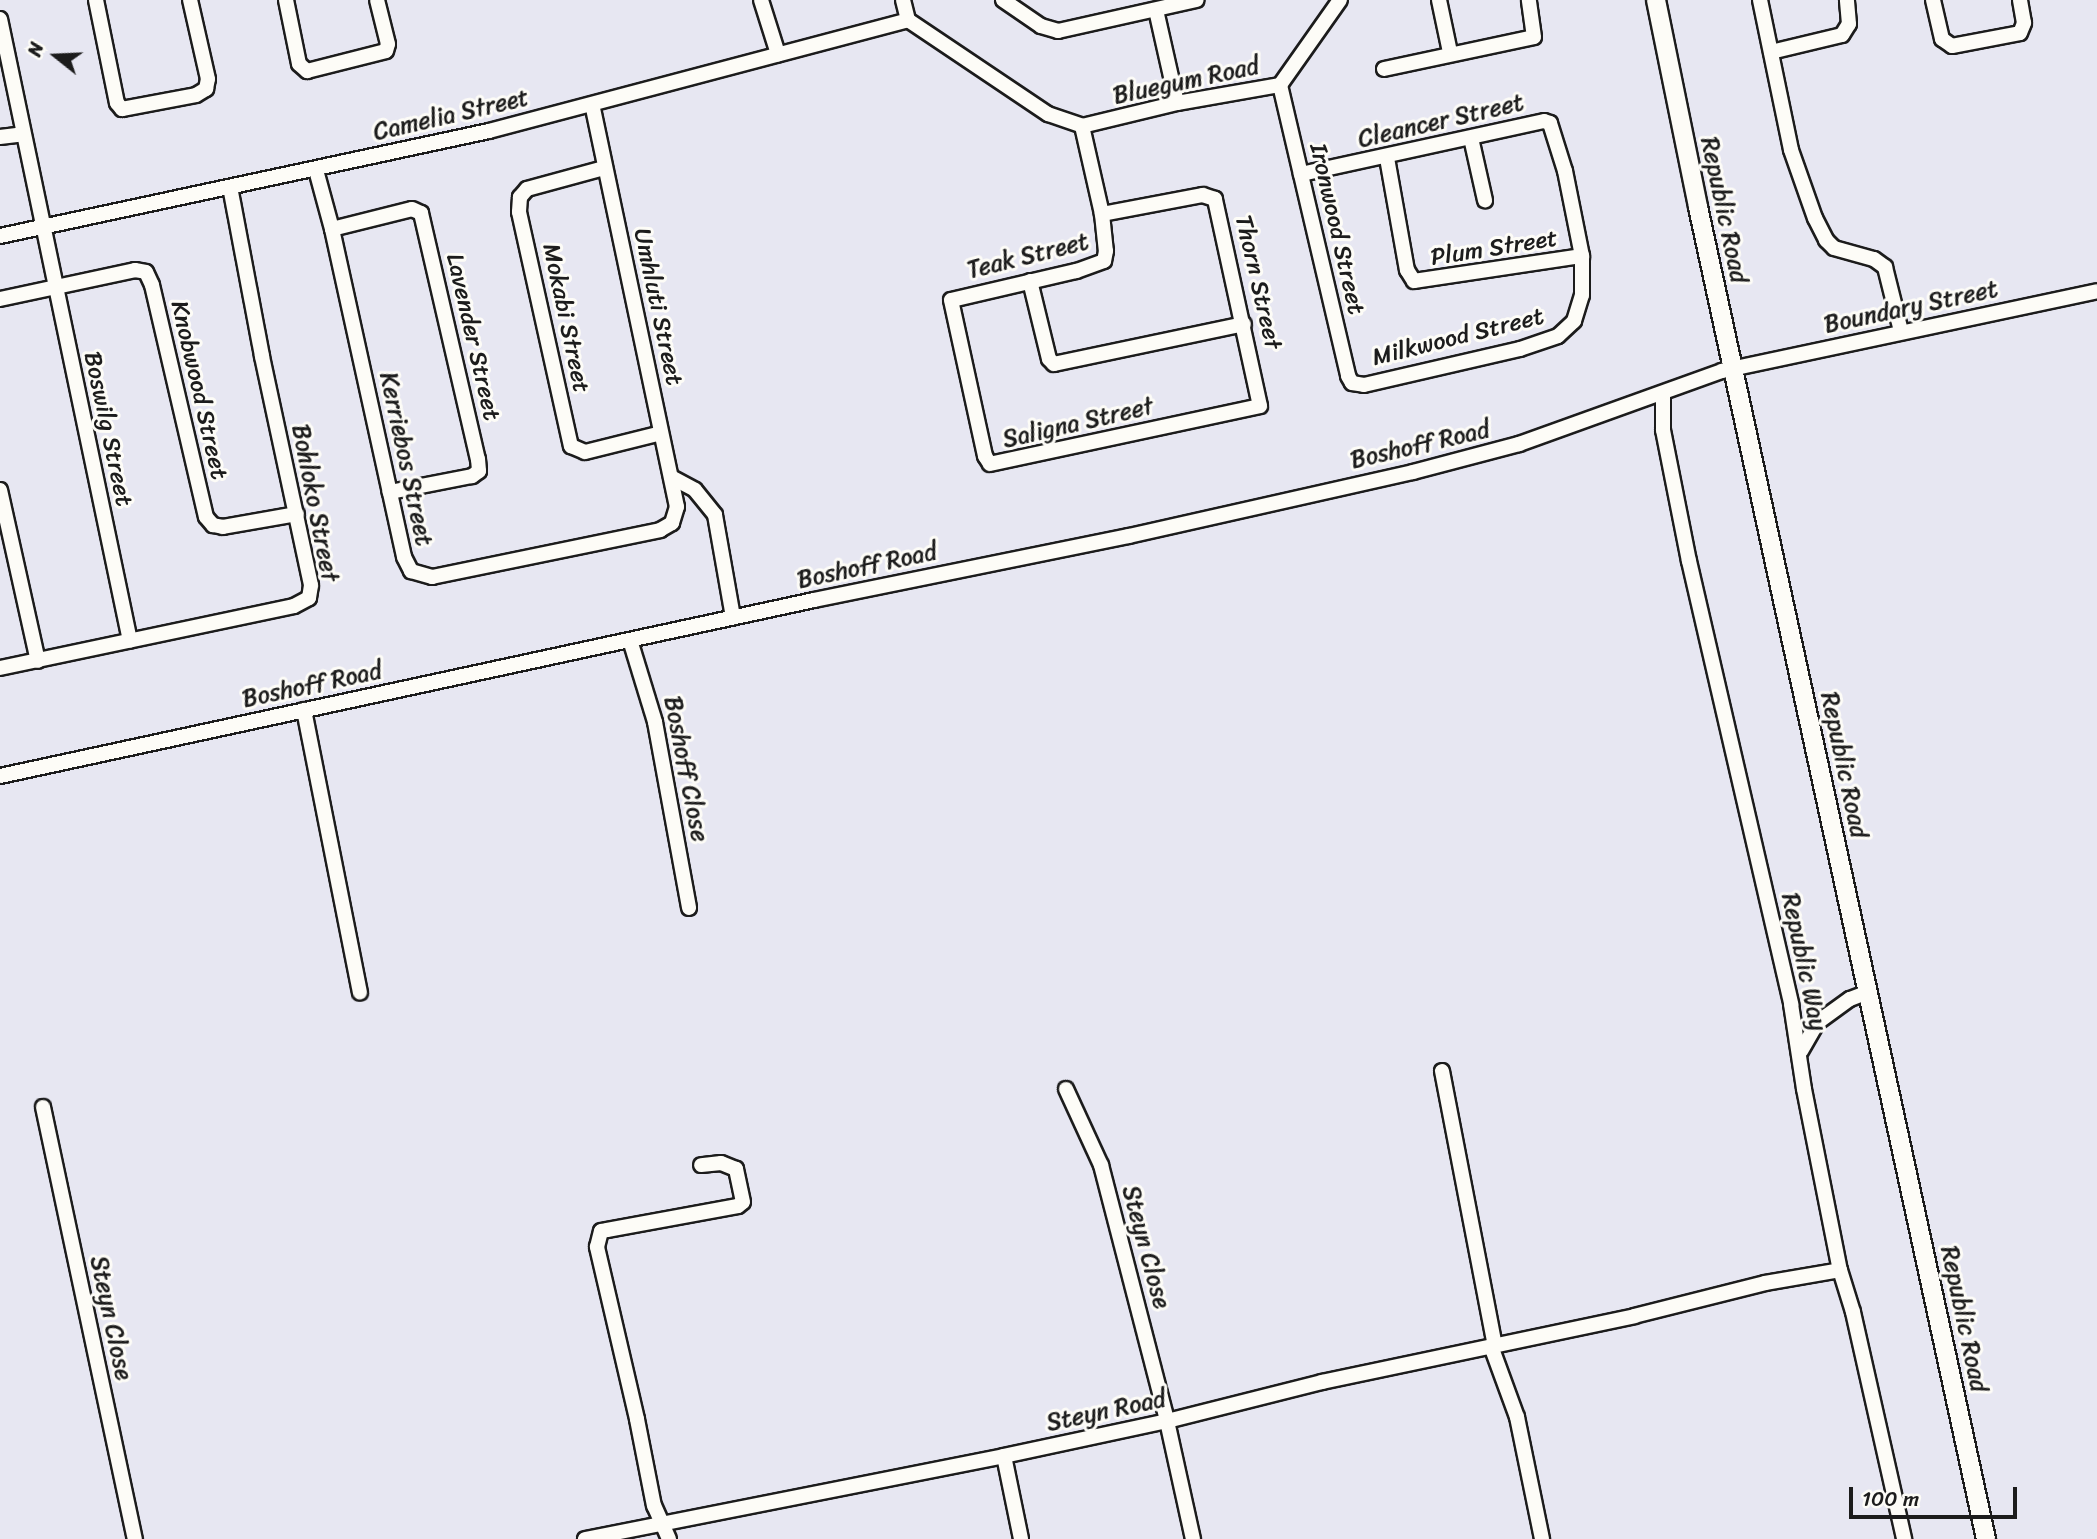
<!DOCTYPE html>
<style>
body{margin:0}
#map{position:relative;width:2097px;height:1539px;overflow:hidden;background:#e7e7f2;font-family:Sriracha,sans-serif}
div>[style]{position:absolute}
.roads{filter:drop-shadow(2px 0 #1c1c1c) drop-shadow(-2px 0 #1c1c1c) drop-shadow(0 2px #1c1c1c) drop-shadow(0 -2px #1c1c1c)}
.minor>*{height:14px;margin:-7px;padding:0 7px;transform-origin:7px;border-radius:7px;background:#fdfcf7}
.tertiary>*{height:18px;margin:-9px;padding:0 9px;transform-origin:9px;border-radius:9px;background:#fdfcf7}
span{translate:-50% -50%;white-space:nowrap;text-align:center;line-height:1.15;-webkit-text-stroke:6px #fdfcf7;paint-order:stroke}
.street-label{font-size:24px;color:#1c1c1c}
.north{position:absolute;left:21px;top:21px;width:70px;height:70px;-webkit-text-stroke:5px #fdfcf7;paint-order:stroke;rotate:288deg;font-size:19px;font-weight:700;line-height:28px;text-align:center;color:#1c1c1c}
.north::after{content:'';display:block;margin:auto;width:24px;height:32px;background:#1c1c1c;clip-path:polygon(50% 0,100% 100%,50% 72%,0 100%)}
.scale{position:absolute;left:1849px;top:1487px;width:168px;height:32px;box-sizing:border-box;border:4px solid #1c1c1c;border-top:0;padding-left:9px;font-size:21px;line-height:24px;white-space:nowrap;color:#1c1c1c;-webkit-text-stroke:5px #fdfcf7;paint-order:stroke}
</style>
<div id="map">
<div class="roads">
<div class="minor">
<i style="left:96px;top:0;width:105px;rotate:78.5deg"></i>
<i style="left:117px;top:103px;width:8px;rotate:50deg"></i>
<i style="left:122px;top:109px;width:75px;rotate:-10.7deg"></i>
<i style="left:196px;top:95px;width:12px;rotate:-31deg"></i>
<i style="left:206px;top:89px;width:10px;rotate:-79deg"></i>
<i style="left:208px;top:79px;width:81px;rotate:-102.8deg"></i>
<i style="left:286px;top:0;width:65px;rotate:78.5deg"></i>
<i style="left:299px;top:64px;width:11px;rotate:41deg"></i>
<i style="left:307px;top:71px;width:81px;rotate:-14.2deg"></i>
<i style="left:386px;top:51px;width:7px;rotate:-74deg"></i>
<i style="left:388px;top:44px;width:45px;rotate:-104deg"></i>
<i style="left:761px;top:0;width:57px;rotate:72.5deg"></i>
<i style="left:903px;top:0;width:21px;rotate:76deg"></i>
<i style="left:908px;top:20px;width:169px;rotate:33.9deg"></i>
<i style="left:1048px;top:114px;width:36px;rotate:19deg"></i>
<i style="left:1082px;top:126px;width:98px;rotate:-13.6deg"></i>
<i style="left:1177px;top:103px;width:105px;rotate:-9.9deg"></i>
<i style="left:1280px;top:85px;width:104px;rotate:-54.8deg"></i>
<i style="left:1003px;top:0;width:46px;rotate:34.4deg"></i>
<i style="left:1041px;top:26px;width:18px;rotate:16deg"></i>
<i style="left:1058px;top:31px;width:142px;rotate:-12.6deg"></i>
<i style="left:1439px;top:0;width:53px;rotate:78.1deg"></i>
<i style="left:1760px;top:0;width:153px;rotate:78.3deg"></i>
<i style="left:1791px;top:150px;width:72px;rotate:70.6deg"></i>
<i style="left:1815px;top:218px;width:25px;rotate:63deg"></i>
<i style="left:1826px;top:240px;width:11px;rotate:45deg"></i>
<i style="left:1834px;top:248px;width:41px;rotate:15.4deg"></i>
<i style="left:1874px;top:259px;width:14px;rotate:36deg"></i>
<i style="left:1885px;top:267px;width:66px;rotate:76deg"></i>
<i style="left:1933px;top:0;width:40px;rotate:77deg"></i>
<i style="left:1942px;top:39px;width:12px;rotate:35deg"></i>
<i style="left:1952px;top:46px;width:69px;rotate:-10.8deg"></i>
<i style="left:2020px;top:33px;width:11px;rotate:-68deg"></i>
<i style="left:2024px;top:23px;width:23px;rotate:-100deg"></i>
<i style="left:1156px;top:10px;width:95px;rotate:77.3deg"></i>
<i style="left:0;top:19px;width:635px;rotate:78.19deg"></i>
<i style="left:1771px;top:52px;width:73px;rotate:-13.5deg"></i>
<i style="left:1842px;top:35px;width:13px;rotate:-58deg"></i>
<i style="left:1849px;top:24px;width:24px;rotate:-95deg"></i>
<i style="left:1384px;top:69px;width:153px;rotate:-12deg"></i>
<i style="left:1534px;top:37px;width:37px;rotate:-98deg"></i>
<i style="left:1280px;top:85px;width:299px;rotate:76.8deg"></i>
<i style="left:1348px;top:376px;width:8px;rotate:60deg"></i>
<i style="left:1352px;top:383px;width:12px;rotate:9deg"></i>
<i style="left:1364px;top:385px;width:160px;rotate:-13deg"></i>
<i style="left:1520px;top:349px;width:40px;rotate:-18.9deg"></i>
<i style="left:1558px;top:336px;width:22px;rotate:-43deg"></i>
<i style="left:1574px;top:321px;width:27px;rotate:-73deg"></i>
<i style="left:1582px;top:295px;width:39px;rotate:-90deg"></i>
<i style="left:1582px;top:256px;width:87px;rotate:-101.3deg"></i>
<i style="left:1565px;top:171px;width:50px;rotate:-107.4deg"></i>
<i style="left:1550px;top:123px;width:6px;rotate:-162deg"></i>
<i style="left:1544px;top:121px;width:249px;rotate:167.7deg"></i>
<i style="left:1082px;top:126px;width:90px;rotate:77.2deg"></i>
<i style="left:1102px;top:214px;width:37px;rotate:84deg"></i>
<i style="left:1106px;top:251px;width:10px;rotate:101deg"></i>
<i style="left:1104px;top:261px;width:30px;rotate:160deg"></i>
<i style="left:1076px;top:271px;width:128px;rotate:166.9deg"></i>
<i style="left:951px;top:300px;width:160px;rotate:77.7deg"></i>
<i style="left:985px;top:456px;width:9px;rotate:58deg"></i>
<i style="left:990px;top:464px;width:276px;rotate:-12.1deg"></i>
<i style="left:1260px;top:406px;width:212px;rotate:-102.3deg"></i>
<i style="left:1215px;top:199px;width:13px;rotate:-162deg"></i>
<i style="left:1203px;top:195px;width:103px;rotate:169.3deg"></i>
<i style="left:0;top:137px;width:23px;rotate:-7deg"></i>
<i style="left:1471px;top:138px;width:64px;rotate:77.3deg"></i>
<i style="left:1387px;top:158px;width:114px;rotate:79.9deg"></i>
<i style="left:1407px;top:270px;width:13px;rotate:58deg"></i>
<i style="left:1414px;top:281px;width:170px;rotate:-8.5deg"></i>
<i style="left:604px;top:168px;width:80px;rotate:164.7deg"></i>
<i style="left:527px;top:189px;width:11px;rotate:131deg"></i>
<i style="left:520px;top:197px;width:15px;rotate:94deg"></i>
<i style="left:519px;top:212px;width:240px;rotate:77.5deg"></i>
<i style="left:571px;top:446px;width:15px;rotate:23deg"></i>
<i style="left:585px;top:452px;width:78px;rotate:-14deg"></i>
<i style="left:316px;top:170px;width:61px;rotate:74.8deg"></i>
<i style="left:332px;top:229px;width:336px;rotate:77.6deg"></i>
<i style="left:404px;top:557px;width:16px;rotate:63deg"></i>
<i style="left:411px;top:571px;width:22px;rotate:16deg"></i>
<i style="left:432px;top:577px;width:233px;rotate:-11.6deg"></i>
<i style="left:660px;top:530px;width:14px;rotate:-30deg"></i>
<i style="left:672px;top:523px;width:17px;rotate:-73deg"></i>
<i style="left:677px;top:507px;width:411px;rotate:-101.9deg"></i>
<i style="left:332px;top:229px;width:82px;rotate:-14deg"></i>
<i style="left:412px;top:209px;width:10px;rotate:24deg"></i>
<i style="left:421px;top:213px;width:253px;rotate:77deg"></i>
<i style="left:478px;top:459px;width:12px;rotate:85deg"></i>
<i style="left:479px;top:471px;width:9px;rotate:144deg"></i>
<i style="left:472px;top:476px;width:84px;rotate:169deg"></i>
<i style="left:0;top:236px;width:500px;rotate:-12.12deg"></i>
<i style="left:489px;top:131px;width:433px;rotate:-14.8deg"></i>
<i style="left:1030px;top:281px;width:80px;rotate:76.3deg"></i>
<i style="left:1049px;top:359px;width:7px;rotate:45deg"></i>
<i style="left:1054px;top:364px;width:194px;rotate:-11.9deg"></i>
<i style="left:0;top:299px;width:138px;rotate:-12.1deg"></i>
<i style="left:135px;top:270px;width:11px;rotate:10deg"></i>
<i style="left:146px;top:272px;width:14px;rotate:65deg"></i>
<i style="left:152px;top:285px;width:238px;rotate:76.9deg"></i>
<i style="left:206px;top:517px;width:11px;rotate:49deg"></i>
<i style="left:213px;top:525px;width:10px;rotate:11deg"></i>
<i style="left:223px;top:527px;width:75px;rotate:-10deg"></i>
<i style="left:1663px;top:393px;width:37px;rotate:90deg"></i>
<i style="left:1663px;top:430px;width:134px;rotate:78.8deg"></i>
<i style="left:1689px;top:561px;width:455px;rotate:77deg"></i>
<i style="left:1791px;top:1004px;width:86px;rotate:81.3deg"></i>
<i style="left:1804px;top:1089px;width:185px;rotate:78.8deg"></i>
<i style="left:1840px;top:1270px;width:44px;rotate:72.8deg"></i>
<i style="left:1853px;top:1312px;width:233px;rotate:77.3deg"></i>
<i style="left:671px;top:477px;width:27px;rotate:28deg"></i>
<i style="left:695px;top:490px;width:32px;rotate:51deg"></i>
<i style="left:715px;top:515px;width:104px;rotate:80deg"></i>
<i style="left:0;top:490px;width:175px;rotate:77.5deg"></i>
<i style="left:630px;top:640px;width:86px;rotate:73deg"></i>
<i style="left:655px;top:722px;width:189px;rotate:79.6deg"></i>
<i style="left:0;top:668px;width:300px;rotate:-11.9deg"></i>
<i style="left:294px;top:606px;width:17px;rotate:-28deg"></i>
<i style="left:309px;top:598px;width:13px;rotate:-81deg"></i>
<i style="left:311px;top:585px;width:234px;rotate:-102.1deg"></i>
<i style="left:262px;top:356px;width:172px;rotate:-100.7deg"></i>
<i style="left:304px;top:710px;width:288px;rotate:78.8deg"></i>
<i style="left:0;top:776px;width:833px;rotate:-12.2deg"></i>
<i style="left:814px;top:600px;width:321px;rotate:-11.5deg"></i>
<i style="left:1129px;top:536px;width:291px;rotate:-12.7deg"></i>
<i style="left:1413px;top:472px;width:110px;rotate:-14.8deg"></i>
<i style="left:1519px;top:444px;width:216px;rotate:-19.8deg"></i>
<i style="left:1722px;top:371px;width:383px;rotate:-12deg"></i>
<i style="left:1801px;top:1051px;width:34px;rotate:-60deg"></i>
<i style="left:1818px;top:1022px;width:39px;rotate:-36deg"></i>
<i style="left:1850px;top:999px;width:19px;rotate:-21deg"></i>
<i style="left:1442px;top:1071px;width:279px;rotate:79.1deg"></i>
<i style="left:1066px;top:1089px;width:84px;rotate:65.3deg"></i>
<i style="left:1101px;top:1165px;width:264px;rotate:75.5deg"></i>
<i style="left:1167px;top:1421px;width:121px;rotate:77.6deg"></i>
<i style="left:43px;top:1107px;width:442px;rotate:78deg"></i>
<i style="left:1491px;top:1346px;width:76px;rotate:69.9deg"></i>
<i style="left:1517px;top:1417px;width:125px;rotate:78.4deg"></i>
<i style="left:1004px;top:1456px;width:85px;rotate:78.4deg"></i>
<i style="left:585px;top:1539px;width:427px;rotate:-11.2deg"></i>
<i style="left:1004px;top:1456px;width:167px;rotate:-12.1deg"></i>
<i style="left:1167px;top:1421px;width:160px;rotate:-14.1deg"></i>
<i style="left:1322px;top:1382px;width:319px;rotate:-11.9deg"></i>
<i style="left:1634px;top:1316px;width:135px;rotate:-14.1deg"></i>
<i style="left:1765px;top:1283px;width:76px;rotate:-9.8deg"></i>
<i style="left:669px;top:1539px;width:36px;rotate:-114deg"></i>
<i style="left:654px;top:1506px;width:89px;rotate:-101.1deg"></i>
<i style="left:637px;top:1419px;width:177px;rotate:-103.1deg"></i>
<i style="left:597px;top:1247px;width:16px;rotate:-76deg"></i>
<i style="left:601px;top:1231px;width:6px;rotate:-9deg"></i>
<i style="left:607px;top:1230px;width:133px;rotate:-10.4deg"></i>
<i style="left:738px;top:1206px;width:6px;rotate:-39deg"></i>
<i style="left:743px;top:1202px;width:34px;rotate:-102deg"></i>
<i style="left:736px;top:1169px;width:16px;rotate:-158deg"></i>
<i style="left:721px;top:1163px;width:20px;rotate:174deg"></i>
</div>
<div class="tertiary">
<i style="left:1656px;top:0;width:211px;rotate:78.5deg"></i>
<i style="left:1698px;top:207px;width:1363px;rotate:77.8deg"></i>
</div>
</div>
<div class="street-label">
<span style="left:1186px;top:81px;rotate:-12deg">Bluegum Road</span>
<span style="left:451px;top:115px;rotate:-13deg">Camelia Street</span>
<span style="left:1441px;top:121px;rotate:-13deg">Cleancer Street</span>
<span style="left:1724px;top:210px;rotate:78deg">Republic Road</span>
<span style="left:1337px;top:229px;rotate:77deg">Ironwood Street</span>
<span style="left:1494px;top:248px;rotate:-9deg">Plum Street</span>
<span style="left:1028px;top:256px;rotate:-14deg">Teak Street</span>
<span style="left:1258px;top:282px;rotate:77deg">Thorn Street</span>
<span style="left:658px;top:307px;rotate:78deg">Umhluti Street</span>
<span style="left:1911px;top:307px;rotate:-12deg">Boundary Street</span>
<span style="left:566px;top:318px;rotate:78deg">Mokabi Street</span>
<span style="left:473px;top:337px;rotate:77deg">Lavender Street</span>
<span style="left:1458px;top:337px;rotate:-14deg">Milkwood Street</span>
<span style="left:199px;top:390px;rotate:77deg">Knobwood Street</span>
<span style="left:1078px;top:423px;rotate:-13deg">Saligna Street</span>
<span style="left:108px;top:429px;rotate:78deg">Boswilg Street</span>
<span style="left:1420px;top:445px;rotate:-13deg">Boshoff Road</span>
<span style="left:406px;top:459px;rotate:78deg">Kerriebos Street</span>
<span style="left:315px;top:503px;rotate:79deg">Bohloko Street</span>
<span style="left:867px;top:566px;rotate:-12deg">Boshoff Road</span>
<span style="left:312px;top:685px;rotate:-12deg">Boshoff Road</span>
<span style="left:1844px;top:765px;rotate:78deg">Republic Road</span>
<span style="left:686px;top:769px;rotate:79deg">Boshoff Close</span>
<span style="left:1804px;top:962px;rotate:78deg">Republic Way</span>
<span style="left:1146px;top:1247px;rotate:75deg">Steyn Close</span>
<span style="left:111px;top:1318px;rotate:78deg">Steyn Close</span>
<span style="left:1964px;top:1319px;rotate:78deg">Republic Road</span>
<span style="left:1106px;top:1411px;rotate:-12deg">Steyn Road</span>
</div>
<div class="north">N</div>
<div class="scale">100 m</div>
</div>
